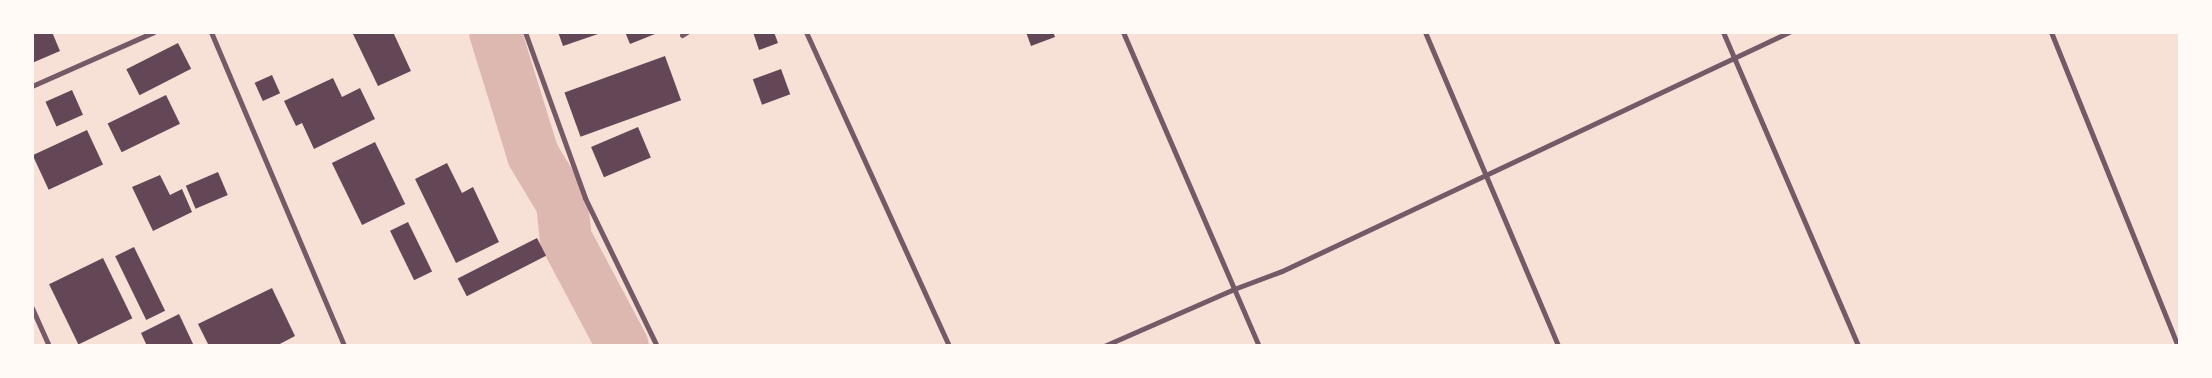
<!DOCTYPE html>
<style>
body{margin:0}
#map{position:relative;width:2212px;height:378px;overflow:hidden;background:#f7e1d7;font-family:"DejaVu Sans",sans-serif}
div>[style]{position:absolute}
.river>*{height:52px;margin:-26px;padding:0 26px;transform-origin:26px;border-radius:26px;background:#dcb8b0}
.building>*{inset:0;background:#644757;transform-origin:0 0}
.minor>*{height:5px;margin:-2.5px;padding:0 2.5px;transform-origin:2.5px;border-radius:2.5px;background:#755966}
span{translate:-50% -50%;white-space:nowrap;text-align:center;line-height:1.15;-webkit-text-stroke:4px #fffaf5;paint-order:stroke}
.frame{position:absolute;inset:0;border:34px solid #fffaf5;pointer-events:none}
</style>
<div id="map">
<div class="river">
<i style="left:495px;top:32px;width:129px;rotate:72.8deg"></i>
<i style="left:533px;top:155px;width:56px;rotate:58.9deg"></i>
<i style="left:562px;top:203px;width:36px;rotate:84deg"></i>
<i style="left:566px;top:239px;width:121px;rotate:62deg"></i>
</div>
<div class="building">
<i style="clip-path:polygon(32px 32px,52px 32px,60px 51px,32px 63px)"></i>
<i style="clip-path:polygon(352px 32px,393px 32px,411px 71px,378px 86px)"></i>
<i style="clip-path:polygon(558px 32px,601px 32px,601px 33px,563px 46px)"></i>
<i style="clip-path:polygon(625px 32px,654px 32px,655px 34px,630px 44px)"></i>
<i style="clip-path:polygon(753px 32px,774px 32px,778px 43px,759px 50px)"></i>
<i style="clip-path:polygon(1026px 32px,1053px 32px,1055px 37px,1031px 46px)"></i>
<i style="left:178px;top:43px;width:29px;height:58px;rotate:63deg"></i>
<i style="left:665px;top:56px;width:47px;height:107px;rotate:70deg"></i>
<i style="left:781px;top:69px;width:27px;height:30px;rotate:70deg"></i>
<i style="left:272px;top:75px;width:20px;height:19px;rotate:66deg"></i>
<i style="clip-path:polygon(333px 78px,342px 97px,360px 88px,375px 119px,314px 149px,302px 123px,296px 126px,284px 101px)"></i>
<i style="left:72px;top:90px;width:27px;height:29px;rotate:66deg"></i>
<i style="left:166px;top:95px;width:32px;height:65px;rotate:64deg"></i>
<i style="left:638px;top:127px;width:33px;height:51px;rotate:67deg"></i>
<i style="left:87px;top:130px;width:38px;height:60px;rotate:65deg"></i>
<i style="left:375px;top:142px;width:69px;height:48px;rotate:64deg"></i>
<i style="clip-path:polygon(447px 163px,462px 193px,473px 187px,499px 242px,456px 263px,415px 179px)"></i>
<i style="left:218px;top:172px;width:25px;height:35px;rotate:67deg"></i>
<i style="clip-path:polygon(160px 175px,170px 195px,182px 189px,192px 212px,153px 231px,132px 187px)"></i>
<i style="left:408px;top:222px;width:55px;height:20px;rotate:64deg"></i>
<i style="left:537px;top:238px;width:20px;height:89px;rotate:63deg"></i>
<i style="left:134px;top:247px;width:71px;height:21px;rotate:64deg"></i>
<i style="left:103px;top:258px;width:67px;height:60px;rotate:64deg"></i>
<i style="clip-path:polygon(272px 288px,295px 336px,276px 346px,209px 346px,198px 324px)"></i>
<i style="clip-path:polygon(179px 314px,194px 346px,147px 346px,141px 333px)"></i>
</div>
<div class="minor">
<i style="left:211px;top:32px;width:341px;rotate:67deg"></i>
<i style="left:525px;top:32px;width:177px;rotate:70.1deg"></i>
<i style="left:585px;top:198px;width:165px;rotate:64.1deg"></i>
<i style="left:806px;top:32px;width:345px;rotate:65.5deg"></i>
<i style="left:1123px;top:32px;width:342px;rotate:66.6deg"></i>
<i style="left:1425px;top:32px;width:341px;rotate:67deg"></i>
<i style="left:1723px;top:32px;width:342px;rotate:66.7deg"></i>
<i style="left:2051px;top:32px;width:339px;rotate:68deg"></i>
<i style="left:682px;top:35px;width:6px;rotate:-31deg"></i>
<i style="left:32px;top:86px;width:133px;rotate:-23.9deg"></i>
<i style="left:32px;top:308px;width:42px;rotate:65.9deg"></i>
<i style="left:1104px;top:346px;width:142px;rotate:-23.7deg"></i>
<i style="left:1234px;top:289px;width:51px;rotate:-20.6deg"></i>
<i style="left:1282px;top:271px;width:561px;rotate:-25.24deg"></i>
</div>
<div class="frame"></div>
</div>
